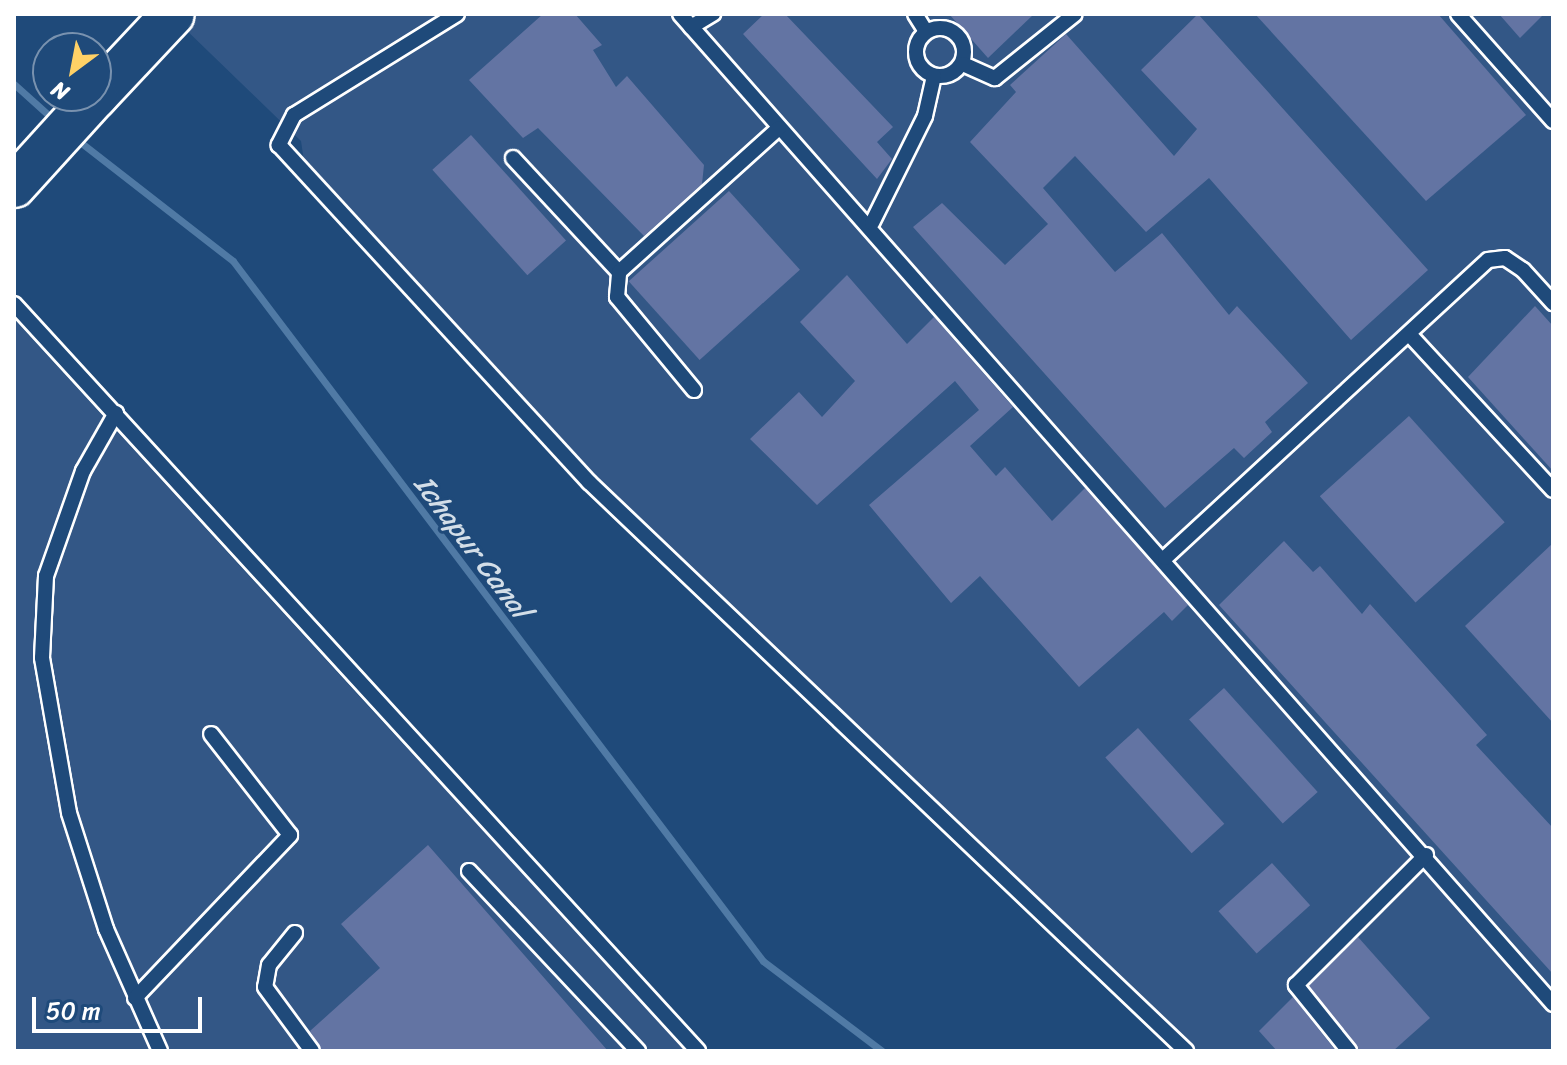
<!DOCTYPE html>
<style>
body{margin:0}
#map{position:relative;width:1567px;height:1065px;overflow:hidden;background:#1f4a7a;font-family:Sriracha,sans-serif}
div>[style]{position:absolute}
.built>*{inset:0;background:#335786}
.stream>*{height:7px;margin:-3.5px;padding:0 3.5px;transform-origin:3.5px;border-radius:3.5px;background:#507aa5}
.building>*{inset:0;background:#6374a3;transform-origin:0 0}
.roads{filter:drop-shadow(2px 0 #fff) drop-shadow(-2px 0 #fff) drop-shadow(0 2px #fff) drop-shadow(0 -2px #fff)}
.service>*{height:14px;margin:-7px;padding:0 7px;transform-origin:7px;border-radius:7px;background:#1f4a7a}
.service>.ring{margin:-7px;padding:0;box-sizing:content-box;background:none;border:14px solid #1f4a7a;border-radius:50%}
.primary>*{height:42px;margin:-21px;padding:0 21px;transform-origin:21px;border-radius:21px;background:#1f4a7a}
span{translate:-50% -50%;white-space:nowrap;text-align:center;line-height:1.15;-webkit-text-stroke:6px #1f4a7a;paint-order:stroke}
.water-label{font-size:28px;color:#d3dee8;font-style:italic}
.frame{position:absolute;inset:0;border:16px solid #fff;pointer-events:none}
.north{position:absolute;left:32px;top:32px;width:80px;height:80px;box-sizing:border-box;background:#1f4a7a;border:2px solid #7992af;border-radius:50%;rotate:212deg;font-size:22px;font-weight:700;line-height:32px;text-align:center;color:#fff}
.north::after{content:'';display:block;margin:auto;width:28px;height:36px;background:#ffd166;clip-path:polygon(50% 0,100% 100%,50% 72%,0 100%)}
.scale{position:absolute;left:32px;top:997px;width:170px;height:36px;box-sizing:border-box;border:4px solid #fff;border-top:0;padding-left:10px;font-size:24px;line-height:28px;white-space:nowrap;color:#fff;-webkit-text-stroke:6px #1f4a7a;paint-order:stroke}
</style>
<div id="map">
<div class="built">
<i style="clip-path:polygon(189px 14px,1553px 14px,1553px 1051px,1190px 1051px,580px 470px,305px 168px,301px 141px,180px 24px)"></i>
<i style="clip-path:polygon(14px 319px,391px 731px,689px 1051px,14px 1051px)"></i>
</div>
<div class="stream">
<i style="left:14px;top:84px;width:54px;rotate:42deg"></i>
<i style="left:75px;top:138px;width:200px;rotate:37.9deg"></i>
<i style="left:233px;top:261px;width:878px;rotate:52.87deg"></i>
<i style="left:763px;top:961px;width:149px;rotate:37.1deg"></i>
</div>
<div class="building">
<i style="clip-path:polygon(543px 14px,575px 14px,602px 45px,593px 50px,616px 87px,627px 76px,704px 165px,702px 184px,644px 236px,538px 128px,523px 138px,469px 80px)"></i>
<i style="clip-path:polygon(764px 14px,785px 14px,893px 127px,877px 142px,892px 159px,877px 179px,743px 34px)"></i>
<i style="clip-path:polygon(949px 14px,1034px 14px,988px 58px)"></i>
<i style="clip-path:polygon(1198px 14px,1428px 270px,1351px 340px,1209px 178px,1146px 232px,1075px 156px,1043px 188px,1115px 272px,1162px 233px,1229px 315px,1237px 306px,1308px 383px,1265px 422px,1272px 432px,1244px 458px,1234px 448px,1165px 508px,913px 227px,942px 203px,1005px 265px,1048px 224px,970px 142px,1016px 92px,1010px 85px,1066px 34px,1174px 156px,1197px 129px,1141px 70px)"></i>
<i style="clip-path:polygon(1255px 14px,1438px 14px,1526px 115px,1426px 201px)"></i>
<i style="clip-path:polygon(1499px 14px,1544px 14px,1520px 38px)"></i>
<i style="left:471px;top:135px;width:142px;height:52px;rotate:48deg"></i>
<i style="left:729px;top:191px;width:106px;height:135px;rotate:48deg"></i>
<i style="clip-path:polygon(847px 275px,907px 344px,934px 317px,1013px 407px,970px 446px,996px 476px,1005px 467px,1052px 521px,1085px 488px,1188px 605px,1172px 621px,1164px 612px,1079px 687px,980px 576px,951px 603px,869px 505px,979px 410px,955px 381px,817px 505px,750px 439px,799px 392px,822px 417px,855px 381px,800px 322px)"></i>
<i style="clip-path:polygon(1535px 306px,1553px 326px,1553px 471px,1468px 377px)"></i>
<i style="left:1409px;top:416px;width:143px;height:120px;rotate:48deg"></i>
<i style="clip-path:polygon(1284px 541px,1313px 572px,1320px 566px,1362px 614px,1370px 604px,1487px 735px,1476px 745px,1553px 828px,1553px 974px,1219px 605px)"></i>
<i style="clip-path:polygon(1553px 543px,1553px 723px,1465px 626px)"></i>
<i style="left:1224px;top:688px;width:140px;height:47px;rotate:48deg"></i>
<i style="left:1138px;top:728px;width:129px;height:44px;rotate:48deg"></i>
<i style="clip-path:polygon(428px 845px,608px 1051px,322px 1051px,310px 1031px,380px 968px,341px 924px)"></i>
<i style="left:1272px;top:863px;width:57px;height:72px;rotate:48deg"></i>
<i style="clip-path:polygon(1358px 937px,1430px 1018px,1393px 1051px,1359px 1051px,1309px 986px)"></i>
<i style="clip-path:polygon(1293px 997px,1336px 1051px,1277px 1051px,1259px 1031px)"></i>
</div>
<div class="roads">
<div class="service">
<i style="left:457px;top:14px;width:192px;rotate:148.2deg"></i>
<i style="left:294px;top:115px;width:34px;rotate:117deg"></i>
<i style="left:279px;top:145px;width:458px;rotate:47.4deg"></i>
<i style="left:589px;top:482px;width:825px;rotate:43.62deg"></i>
<i style="left:680px;top:14px;width:1320px;rotate:48.59deg"></i>
<i style="left:915px;top:14px;width:19px;rotate:58deg"></i>
<i style="left:1458px;top:14px;width:143px;rotate:48.4deg"></i>
<i style="left:691px;top:27px;width:26px;rotate:-31deg"></i>
<i class="ring" style="left:916px;top:28px;width:34px;height:34px"></i>
<i style="left:963px;top:64px;width:35px;rotate:24deg"></i>
<i style="left:995px;top:78px;width:102px;rotate:-38.7deg"></i>
<i style="left:513px;top:158px;width:156px;rotate:47.1deg"></i>
<i style="left:872px;top:223px;width:119px;rotate:-63.6deg"></i>
<i style="left:925px;top:116px;width:41px;rotate:-77.3deg"></i>
<i style="left:14px;top:304px;width:1013px;rotate:47.52deg"></i>
<i style="left:1409px;top:334px;width:212px;rotate:47.3deg"></i>
<i style="left:694px;top:390px;width:121px;rotate:-129.6deg"></i>
<i style="left:617px;top:297px;width:25px;rotate:-85deg"></i>
<i style="left:619px;top:272px;width:215px;rotate:-42deg"></i>
<i style="left:116px;top:413px;width:67px;rotate:119.6deg"></i>
<i style="left:83px;top:471px;width:111px;rotate:109.4deg"></i>
<i style="left:46px;top:576px;width:82px;rotate:92.8deg"></i>
<i style="left:42px;top:658px;width:157px;rotate:80.1deg"></i>
<i style="left:69px;top:813px;width:122px;rotate:72.3deg"></i>
<i style="left:106px;top:929px;width:133px;rotate:66.1deg"></i>
<i style="left:1165px;top:558px;width:439px;rotate:-42.7deg"></i>
<i style="left:1488px;top:260px;width:17px;rotate:-7deg"></i>
<i style="left:1505px;top:258px;width:22px;rotate:34deg"></i>
<i style="left:1523px;top:270px;width:45px;rotate:47.7deg"></i>
<i style="left:469px;top:871px;width:247px;rotate:46.8deg"></i>
<i style="left:295px;top:933px;width:41px;rotate:129.1deg"></i>
<i style="left:269px;top:965px;width:22px;rotate:100deg"></i>
<i style="left:265px;top:987px;width:79px;rotate:53.7deg"></i>
<i style="left:135px;top:998px;width:225px;rotate:-46.4deg"></i>
<i style="left:290px;top:835px;width:128px;rotate:-128deg"></i>
<i style="left:1349px;top:1051px;width:85px;rotate:-128.8deg"></i>
<i style="left:1296px;top:985px;width:184px;rotate:-45deg"></i>
</div>
<div class="primary">
<i style="left:96px;top:96px;width:112px;rotate:-46.8deg"></i>
<i style="left:14px;top:186px;width:122px;rotate:-47.7deg"></i>
</div>
</div>
<div class="water-label">
<span style="left:472px;top:547px;rotate:53deg">Ichapur Canal</span>
</div>
<div class="frame"></div>
<div class="north">N</div>
<div class="scale">50 m</div>
</div>
